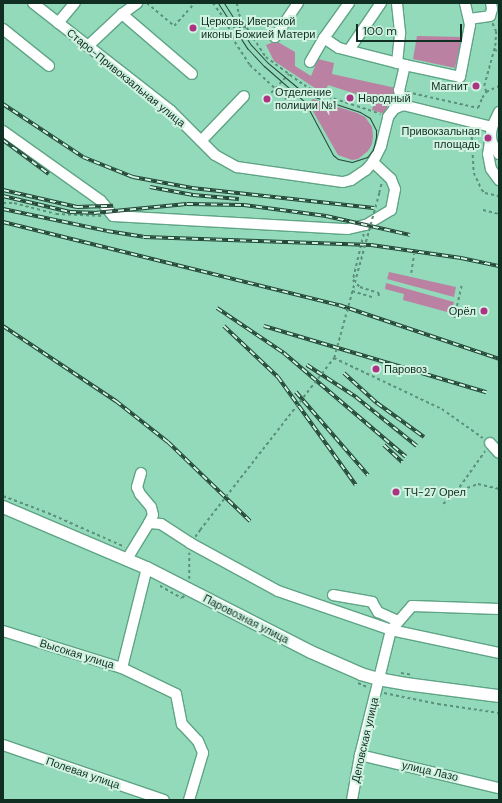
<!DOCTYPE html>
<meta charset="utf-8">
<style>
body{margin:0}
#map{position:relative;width:502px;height:803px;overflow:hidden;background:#93daba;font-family:"DM Sans",sans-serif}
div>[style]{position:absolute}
.green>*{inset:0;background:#bb81a2}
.path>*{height:1.5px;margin-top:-0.75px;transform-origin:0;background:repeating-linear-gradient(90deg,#5b9079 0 3px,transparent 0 6px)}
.roads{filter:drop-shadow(1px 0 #5ea485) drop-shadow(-1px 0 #5ea485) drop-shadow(0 1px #5ea485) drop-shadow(0 -1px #5ea485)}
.minor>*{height:10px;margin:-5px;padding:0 5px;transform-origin:5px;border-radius:5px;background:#fff}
.major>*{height:12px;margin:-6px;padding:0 6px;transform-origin:6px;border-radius:6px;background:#fff}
.tram>*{height:1px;margin:-0.5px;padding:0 0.5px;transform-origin:0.5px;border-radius:0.5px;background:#234637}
.rail>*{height:3.5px;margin-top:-1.75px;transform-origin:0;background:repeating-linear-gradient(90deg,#d0f2e1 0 6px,#234637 0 12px);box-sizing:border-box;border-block:1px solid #234637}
.path-bridge>*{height:1.5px;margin-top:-0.75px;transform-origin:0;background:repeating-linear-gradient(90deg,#5b9079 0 3px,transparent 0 6px)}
.dots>*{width:11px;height:11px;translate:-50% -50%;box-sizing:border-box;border:2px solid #d0f2e1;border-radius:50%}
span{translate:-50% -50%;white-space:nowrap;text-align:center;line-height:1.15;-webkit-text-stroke:4px #d0f2e1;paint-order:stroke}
.poi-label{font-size:11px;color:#112e22}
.left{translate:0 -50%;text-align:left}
.right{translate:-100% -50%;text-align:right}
.street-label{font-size:11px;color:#112e22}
.frame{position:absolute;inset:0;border:4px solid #112e22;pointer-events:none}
.scale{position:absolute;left:356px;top:24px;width:106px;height:18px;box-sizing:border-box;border:2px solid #112e22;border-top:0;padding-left:5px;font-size:12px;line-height:14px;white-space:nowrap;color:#112e22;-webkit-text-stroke:3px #d0f2e1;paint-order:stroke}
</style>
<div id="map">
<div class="green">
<i style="clip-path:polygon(417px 36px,462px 37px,455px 68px,413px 59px)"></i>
<i style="clip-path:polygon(276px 41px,295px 52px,295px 66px,311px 76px,318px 59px,334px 63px,332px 74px,396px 88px,393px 101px,389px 101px,385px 114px,372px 110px,375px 100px,328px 85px,324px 94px,274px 61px,266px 45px)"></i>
<i style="clip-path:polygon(313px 99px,357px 113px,365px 117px,372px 127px,373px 136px,372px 144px,368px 151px,358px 159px,352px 160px,338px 155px,310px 106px,310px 102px)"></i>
<i style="clip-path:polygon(389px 272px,456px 287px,454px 297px,387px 279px)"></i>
<i style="clip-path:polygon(386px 283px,454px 302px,451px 313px,403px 300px,404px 294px,385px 289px)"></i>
</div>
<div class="path">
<i style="left:147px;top:3px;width:35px;rotate:40deg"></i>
<i style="left:174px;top:26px;width:31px;rotate:-48deg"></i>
<i style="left:213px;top:3px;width:22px;rotate:54deg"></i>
<i style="left:226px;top:21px;width:23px;rotate:67deg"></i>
<i style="left:235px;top:42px;width:27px;rotate:57deg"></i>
<i style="left:250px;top:65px;width:60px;rotate:43deg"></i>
<i style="left:237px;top:3px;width:11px;rotate:80deg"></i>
<i style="left:239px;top:14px;width:16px;rotate:60deg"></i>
<i style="left:247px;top:28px;width:35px;rotate:57deg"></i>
<i style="left:266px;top:57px;width:47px;rotate:36.4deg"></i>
<i style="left:304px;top:85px;width:15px;rotate:32deg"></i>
<i style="left:317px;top:93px;width:67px;rotate:18.2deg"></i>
<i style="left:226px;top:21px;width:22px;rotate:18deg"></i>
<i style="left:494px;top:50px;width:5px;rotate:11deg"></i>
<i style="left:407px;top:92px;width:73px;rotate:12.7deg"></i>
<i style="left:478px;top:108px;width:11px;rotate:-68deg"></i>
<i style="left:482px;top:98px;width:7px;rotate:-56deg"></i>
<i style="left:486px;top:92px;width:14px;rotate:-25deg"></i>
<i style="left:486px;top:92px;width:6px;rotate:-108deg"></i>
<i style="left:484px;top:86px;width:41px;rotate:-74.6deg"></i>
<i style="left:495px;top:46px;width:14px;rotate:-86deg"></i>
<i style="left:496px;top:32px;width:10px;rotate:-114deg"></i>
<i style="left:271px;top:93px;width:26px;rotate:-47deg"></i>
<i style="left:465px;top:130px;width:10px;rotate:45deg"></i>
<i style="left:472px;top:137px;width:36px;rotate:87deg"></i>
<i style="left:474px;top:173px;width:19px;rotate:65deg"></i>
<i style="left:482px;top:190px;width:4px;rotate:45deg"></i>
<i style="left:485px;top:193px;width:14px;rotate:12deg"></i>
<i style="left:379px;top:193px;width:12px;rotate:-76deg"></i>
<i style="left:3px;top:203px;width:11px"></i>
<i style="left:14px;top:203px;width:43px;rotate:14.7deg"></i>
<i style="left:56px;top:214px;width:48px;rotate:2.4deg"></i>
<i style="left:483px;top:210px;width:16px;rotate:14deg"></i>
<i style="left:364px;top:234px;width:47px;rotate:103.4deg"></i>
<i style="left:353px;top:280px;width:10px;rotate:45deg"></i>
<i style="left:360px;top:287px;width:20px;rotate:18deg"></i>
<i style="left:379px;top:293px;width:6px;rotate:90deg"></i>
<i style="left:411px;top:273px;width:19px;rotate:-81deg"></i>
<i style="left:352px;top:291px;width:21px;rotate:17deg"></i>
<i style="left:454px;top:318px;width:35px;rotate:-77deg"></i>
<i style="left:334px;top:358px;width:119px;rotate:25.3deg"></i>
<i style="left:442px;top:409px;width:50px;rotate:35.3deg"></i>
<i style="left:456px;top:492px;width:23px;rotate:-20deg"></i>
<i style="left:478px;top:484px;width:22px;rotate:13deg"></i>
<i style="left:3px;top:496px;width:48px;rotate:20.7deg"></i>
<i style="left:48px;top:513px;width:84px;rotate:23.8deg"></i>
<i style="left:443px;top:504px;width:18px;rotate:-43deg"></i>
<i style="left:456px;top:492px;width:50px;rotate:-54.7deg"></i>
<i style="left:195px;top:537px;width:9px;rotate:-54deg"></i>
<i style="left:189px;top:579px;width:26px;rotate:-90deg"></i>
<i style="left:160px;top:586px;width:25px;rotate:29deg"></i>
<i style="left:182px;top:598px;width:3px;rotate:-45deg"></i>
<i style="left:401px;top:673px;width:12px;rotate:9deg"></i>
<i style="left:358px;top:683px;width:12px;rotate:24deg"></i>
<i style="left:384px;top:693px;width:55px;rotate:11.5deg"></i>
<i style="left:438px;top:704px;width:62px;rotate:8.4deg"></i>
</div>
<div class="roads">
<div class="minor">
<i style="left:33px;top:3px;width:175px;rotate:38deg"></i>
<i style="left:171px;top:111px;width:62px;rotate:45deg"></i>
<i style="left:215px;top:155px;width:25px;rotate:29deg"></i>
<i style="left:237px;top:167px;width:107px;rotate:8.1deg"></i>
<i style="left:343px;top:182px;width:8px;rotate:-14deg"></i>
<i style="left:351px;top:180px;width:18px;rotate:-34deg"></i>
<i style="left:366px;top:170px;width:11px;rotate:-49deg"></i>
<i style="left:373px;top:162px;width:18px;rotate:-63deg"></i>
<i style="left:381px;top:146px;width:30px;rotate:-76deg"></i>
<i style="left:388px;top:117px;width:10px;rotate:-53deg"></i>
<i style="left:394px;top:109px;width:10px;rotate:-24deg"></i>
<i style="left:403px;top:105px;width:92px;rotate:13.9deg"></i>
<i style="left:122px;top:14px;width:92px;rotate:40.6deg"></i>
<i style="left:469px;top:19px;width:21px;rotate:-8deg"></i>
<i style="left:490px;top:16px;width:7px;rotate:-74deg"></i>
<i style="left:492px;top:9px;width:6px;rotate:-99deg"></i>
<i style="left:58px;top:23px;width:26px;rotate:-50deg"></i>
<i style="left:3px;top:29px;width:59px;rotate:38.8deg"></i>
<i style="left:275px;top:37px;width:41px;rotate:-55.9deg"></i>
<i style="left:324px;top:38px;width:18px;rotate:34deg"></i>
<i style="left:339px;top:48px;width:68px;rotate:14.4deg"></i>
<i style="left:405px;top:65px;width:26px;rotate:103deg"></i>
<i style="left:399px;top:90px;width:16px;rotate:75deg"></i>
<i style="left:88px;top:46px;width:47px;rotate:-43.3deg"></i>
<i style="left:122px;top:14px;width:19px;rotate:-36deg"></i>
<i style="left:349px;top:50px;width:57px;rotate:-55.8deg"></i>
<i style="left:310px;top:62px;width:28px;rotate:-60deg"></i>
<i style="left:324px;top:38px;width:43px;rotate:-54.5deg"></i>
<i style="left:397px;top:63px;width:31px;rotate:-84deg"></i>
<i style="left:400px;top:32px;width:29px;rotate:-96deg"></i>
<i style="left:405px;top:65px;width:56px;rotate:12.3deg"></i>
<i style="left:460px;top:77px;width:53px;rotate:-79.1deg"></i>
<i style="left:470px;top:25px;width:23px;rotate:-103deg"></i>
<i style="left:499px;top:112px;width:17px;rotate:115deg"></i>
<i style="left:492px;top:127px;width:27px;rotate:98deg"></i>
<i style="left:488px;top:154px;width:15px;rotate:79deg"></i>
<i style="left:491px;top:169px;width:14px;rotate:54deg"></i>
<i style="left:3px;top:131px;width:120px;rotate:35.5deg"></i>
<i style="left:101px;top:201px;width:19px;rotate:51deg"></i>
<i style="left:113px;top:216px;width:235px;rotate:3.2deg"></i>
<i style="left:348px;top:229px;width:18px;rotate:-13deg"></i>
<i style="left:366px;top:225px;width:29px;rotate:-31deg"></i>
<i style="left:391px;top:210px;width:21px;rotate:-79deg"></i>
<i style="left:395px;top:189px;width:11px;rotate:-112deg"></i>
<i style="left:391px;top:179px;width:25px;rotate:-137deg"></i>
<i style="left:491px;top:136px;width:7px;rotate:82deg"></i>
<i style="left:492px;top:143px;width:13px;rotate:58deg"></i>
<i style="left:201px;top:141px;width:62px;rotate:-46.3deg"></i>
<i style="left:490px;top:443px;width:13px;rotate:48deg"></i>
<i style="left:141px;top:473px;width:15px;rotate:106deg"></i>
<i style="left:137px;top:487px;width:8px;rotate:67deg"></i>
<i style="left:140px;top:494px;width:17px;rotate:50deg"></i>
<i style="left:151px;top:507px;width:8px;rotate:76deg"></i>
<i style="left:153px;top:515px;width:9px;rotate:117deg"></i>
<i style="left:127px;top:559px;width:42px;rotate:-58.6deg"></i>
<i style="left:149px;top:523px;width:12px;rotate:5deg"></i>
<i style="left:161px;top:524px;width:35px;rotate:33deg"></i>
<i style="left:190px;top:543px;width:100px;rotate:28.6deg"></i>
<i style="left:278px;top:591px;width:120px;rotate:19deg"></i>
<i style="left:391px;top:630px;width:129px;rotate:103.9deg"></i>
<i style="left:360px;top:755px;width:46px;rotate:100.1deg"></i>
<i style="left:333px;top:595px;width:40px;rotate:10deg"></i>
<i style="left:372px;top:602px;width:12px;rotate:59deg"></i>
<i style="left:378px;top:612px;width:22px;rotate:24deg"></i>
<i style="left:499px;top:609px;width:87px;rotate:-178deg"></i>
<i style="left:412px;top:606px;width:32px;rotate:131deg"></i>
<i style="left:391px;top:630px;width:110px;rotate:12deg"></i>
<i style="left:3px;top:631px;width:125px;rotate:17.3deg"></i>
<i style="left:122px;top:668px;width:60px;rotate:25.7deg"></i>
<i style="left:176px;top:694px;width:31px;rotate:79deg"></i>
<i style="left:182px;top:724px;width:23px;rotate:47deg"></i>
<i style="left:198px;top:741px;width:13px;rotate:67deg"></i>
<i style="left:203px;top:753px;width:49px;rotate:106.6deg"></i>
<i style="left:122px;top:668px;width:103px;rotate:-76deg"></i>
<i style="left:3px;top:745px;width:170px;rotate:18.9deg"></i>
<i style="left:360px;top:755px;width:143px;rotate:13.4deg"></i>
</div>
<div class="major">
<i style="left:3px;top:507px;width:156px;rotate:23deg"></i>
<i style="left:147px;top:568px;width:184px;rotate:27.1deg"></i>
<i style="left:311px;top:652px;width:55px;rotate:23.7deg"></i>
<i style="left:361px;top:674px;width:18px;rotate:16deg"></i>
<i style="left:378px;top:679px;width:28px;rotate:10deg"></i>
<i style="left:406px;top:684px;width:94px;rotate:7.4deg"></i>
</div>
</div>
<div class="tram">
<i style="left:218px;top:3px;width:54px;rotate:57.2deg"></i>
<i style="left:247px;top:48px;width:25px;rotate:47deg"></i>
<i style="left:264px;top:66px;width:55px;rotate:41.3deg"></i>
<i style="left:305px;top:102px;width:60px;rotate:62.2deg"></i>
<i style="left:333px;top:155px;width:6px;rotate:39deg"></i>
<i style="left:338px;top:159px;width:14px;rotate:12deg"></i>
<i style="left:352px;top:162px;width:16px;rotate:-18deg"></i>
<i style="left:367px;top:157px;width:9px;rotate:-49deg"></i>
<i style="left:373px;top:150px;width:13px;rotate:-77deg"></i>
<i style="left:376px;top:137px;width:7px;rotate:-90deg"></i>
<i style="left:376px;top:130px;width:13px;rotate:-117deg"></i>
<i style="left:370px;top:118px;width:12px;rotate:-149deg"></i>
<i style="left:360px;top:112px;width:51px;rotate:-161.6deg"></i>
<i style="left:312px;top:96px;width:16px;rotate:-150deg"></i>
<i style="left:298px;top:88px;width:40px;rotate:-140deg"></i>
<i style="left:267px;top:62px;width:23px;rotate:-133deg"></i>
<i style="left:251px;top:45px;width:50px;rotate:-122.7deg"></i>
</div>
<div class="rail">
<i style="left:3px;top:104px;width:96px;rotate:33.5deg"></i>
<i style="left:83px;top:157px;width:54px;rotate:21.8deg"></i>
<i style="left:133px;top:177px;width:60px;rotate:10.6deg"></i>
<i style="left:192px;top:188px;width:183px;rotate:6.3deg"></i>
<i style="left:3px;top:140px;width:57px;rotate:36.5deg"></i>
<i style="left:150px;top:187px;width:44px;rotate:10.5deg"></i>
<i style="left:193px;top:195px;width:46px;rotate:5deg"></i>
<i style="left:3px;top:190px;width:76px;rotate:12.9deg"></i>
<i style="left:77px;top:207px;width:36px;rotate:-2deg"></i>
<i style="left:3px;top:196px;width:69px;rotate:13.4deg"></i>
<i style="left:70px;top:212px;width:24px;rotate:2deg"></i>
<i style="left:94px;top:213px;width:93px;rotate:-5.5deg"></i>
<i style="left:187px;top:204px;width:57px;rotate:1deg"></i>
<i style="left:244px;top:205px;width:83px;rotate:7.6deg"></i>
<i style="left:326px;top:216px;width:86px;rotate:12.7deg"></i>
<i style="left:3px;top:209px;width:106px;rotate:11.9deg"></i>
<i style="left:107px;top:231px;width:37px;rotate:9deg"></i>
<i style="left:144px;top:237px;width:227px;rotate:2deg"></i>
<i style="left:371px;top:245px;width:91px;rotate:8.2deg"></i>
<i style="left:461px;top:258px;width:39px;rotate:12deg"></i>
<i style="left:3px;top:222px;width:346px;rotate:13.9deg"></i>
<i style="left:339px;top:305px;width:169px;rotate:18.6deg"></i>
<i style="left:217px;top:308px;width:81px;rotate:33.9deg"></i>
<i style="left:284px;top:353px;width:160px;rotate:40.4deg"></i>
<i style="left:3px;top:326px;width:136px;rotate:33.6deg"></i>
<i style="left:116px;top:401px;width:66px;rotate:38.3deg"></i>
<i style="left:168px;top:442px;width:114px;rotate:43.9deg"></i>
<i style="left:224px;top:326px;width:74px;rotate:43.4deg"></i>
<i style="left:278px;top:377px;width:133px;rotate:54.2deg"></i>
<i style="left:264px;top:326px;width:232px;rotate:16.6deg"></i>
<i style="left:307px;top:365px;width:59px;rotate:33.1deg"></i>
<i style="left:356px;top:397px;width:78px;rotate:38.8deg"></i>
<i style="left:344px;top:373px;width:45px;rotate:42.3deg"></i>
<i style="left:377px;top:403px;width:58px;rotate:35.9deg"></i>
<i style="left:296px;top:392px;width:110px;rotate:49.1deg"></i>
<i style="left:384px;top:445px;width:25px;rotate:43deg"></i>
</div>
<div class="path-bridge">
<i style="left:200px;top:530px;width:218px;rotate:-52.1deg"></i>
<i style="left:334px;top:358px;width:171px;rotate:-74.7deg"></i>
</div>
<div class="dots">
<i style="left:193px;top:28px;background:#ae3284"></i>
<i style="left:476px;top:86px;background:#ae3284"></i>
<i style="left:350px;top:98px;background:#ae3284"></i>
<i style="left:267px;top:99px;background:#ae3284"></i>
<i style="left:488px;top:138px;background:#ae3284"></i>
<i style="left:484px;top:311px;background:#ae3284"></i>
<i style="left:376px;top:369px;background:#ae3284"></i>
<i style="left:396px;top:492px;background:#ae3284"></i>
</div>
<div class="poi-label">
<span class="left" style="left:201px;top:28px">Церковь Иверской<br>иконы Божией Матери</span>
<span class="right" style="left:468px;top:86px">Магнит</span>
<span class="left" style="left:275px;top:99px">Отделение<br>полиции №1</span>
<span class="left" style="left:358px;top:98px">Народный</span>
<span class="right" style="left:480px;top:138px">Привокзальная<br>площадь</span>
<span class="right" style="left:476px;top:311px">Орёл</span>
<span class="left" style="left:384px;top:369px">Паровоз</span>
<span class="left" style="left:404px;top:492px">ТЧ-27 Орел</span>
</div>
<div class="street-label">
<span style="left:126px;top:78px;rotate:39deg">Старо-Привокзальная улица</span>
<span style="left:246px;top:619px;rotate:27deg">Паровозная улица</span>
<span style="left:77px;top:654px;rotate:17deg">Высокая улица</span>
<span style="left:365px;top:740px;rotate:-77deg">Деповская улица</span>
<span style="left:430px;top:771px;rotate:13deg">улица Лазо</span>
<span style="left:83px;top:773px;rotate:19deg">Полевая улица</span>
</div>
<div class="frame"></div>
<div class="scale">100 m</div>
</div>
